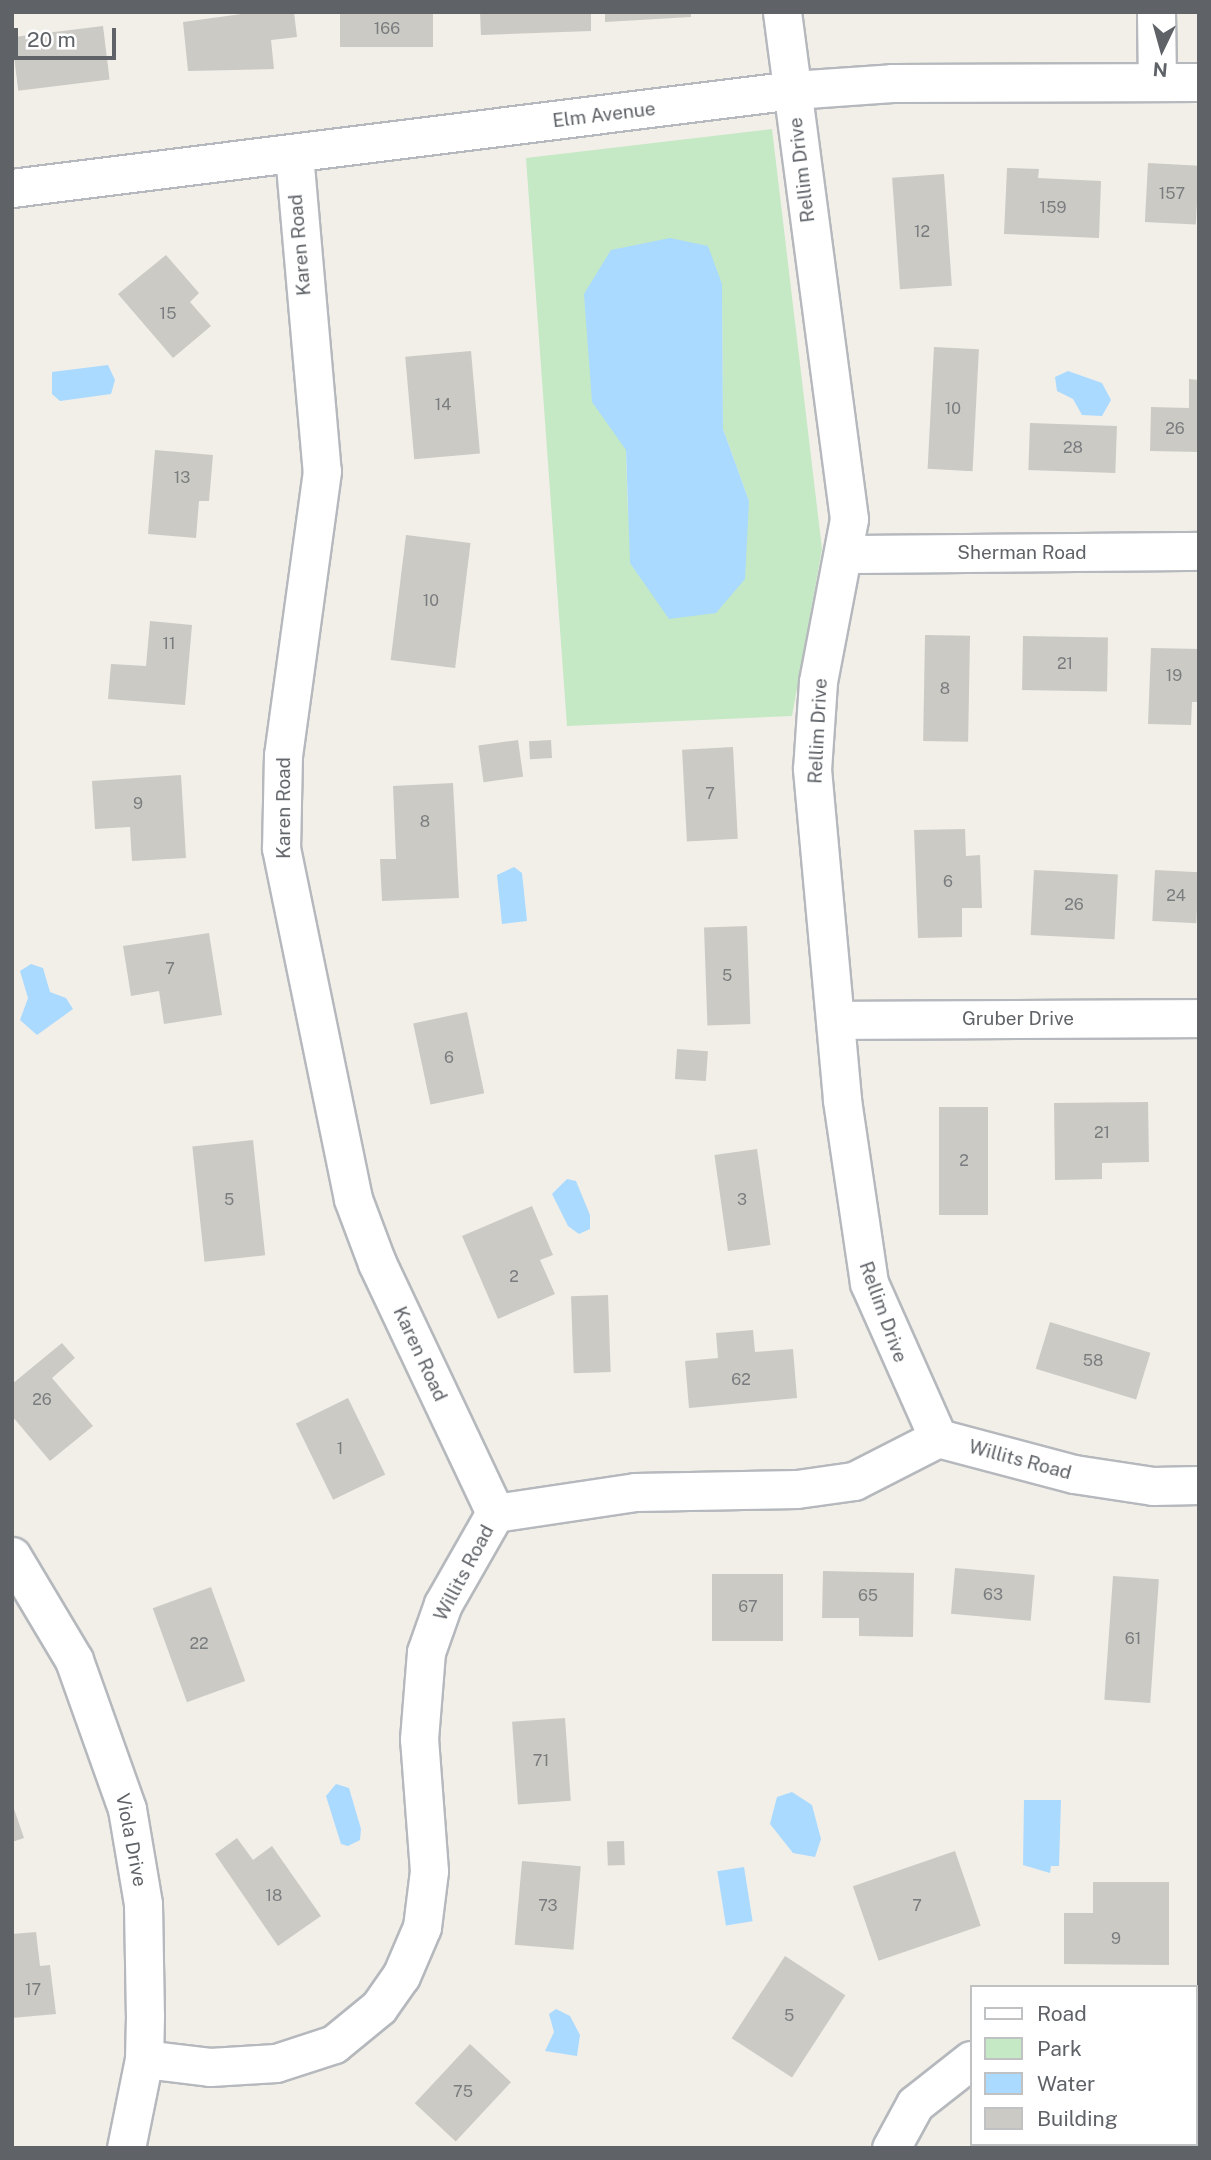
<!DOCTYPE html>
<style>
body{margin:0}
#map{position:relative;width:1211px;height:2160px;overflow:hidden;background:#f1efe8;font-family:"Public Sans",sans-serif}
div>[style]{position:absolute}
.green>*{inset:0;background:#c5e8c5}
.water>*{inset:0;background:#aadaff;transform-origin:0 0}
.building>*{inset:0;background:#cccac5;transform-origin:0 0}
.roads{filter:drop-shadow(2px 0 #b5b8bc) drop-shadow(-2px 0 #b5b8bc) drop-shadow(0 2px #b5b8bc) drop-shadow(0 -2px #b5b8bc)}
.minor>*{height:37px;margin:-18.5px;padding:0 18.5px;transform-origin:18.5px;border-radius:18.5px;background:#fff}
span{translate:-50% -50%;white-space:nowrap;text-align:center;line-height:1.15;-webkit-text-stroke:5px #fff;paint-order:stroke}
.number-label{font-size:16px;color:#7a7d7f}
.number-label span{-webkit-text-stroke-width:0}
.street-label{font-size:19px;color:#5f6368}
.frame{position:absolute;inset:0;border:14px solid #5f6368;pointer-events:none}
.legend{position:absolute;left:970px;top:1985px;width:228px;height:161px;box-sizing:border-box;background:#fff;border:2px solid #bfc1c3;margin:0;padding:9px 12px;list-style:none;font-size:21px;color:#5f6368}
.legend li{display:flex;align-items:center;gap:14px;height:35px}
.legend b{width:35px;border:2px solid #bfc1c3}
.north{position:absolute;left:1127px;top:14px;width:70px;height:70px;-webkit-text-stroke:5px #fff;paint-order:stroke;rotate:185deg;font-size:19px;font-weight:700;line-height:28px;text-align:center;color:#5f6368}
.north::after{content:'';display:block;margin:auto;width:24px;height:32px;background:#5f6368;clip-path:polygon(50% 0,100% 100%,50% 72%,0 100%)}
.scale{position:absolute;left:14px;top:28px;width:102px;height:32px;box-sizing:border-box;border:4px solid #5f6368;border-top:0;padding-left:9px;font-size:21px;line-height:24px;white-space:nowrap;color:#5f6368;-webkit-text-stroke:5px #fff;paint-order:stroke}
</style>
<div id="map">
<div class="green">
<i style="clip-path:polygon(evenodd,772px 129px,822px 549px,792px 716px,567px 726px,526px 158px,772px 129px,722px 284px,723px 429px,749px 501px,628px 514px,626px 450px,722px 284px)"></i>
</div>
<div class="water">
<i style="clip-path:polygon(670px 238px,708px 246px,722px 284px,723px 429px,749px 501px,745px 579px,716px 613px,669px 619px,630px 563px,626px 450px,592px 402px,584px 294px,611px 250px)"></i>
<i style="clip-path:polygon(108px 365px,115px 380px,111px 394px,60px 401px,52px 394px,52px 372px)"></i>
<i style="clip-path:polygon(1068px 371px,1102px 383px,1111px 400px,1102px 416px,1082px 415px,1073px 399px,1057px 391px,1055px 377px)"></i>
<i style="clip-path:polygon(514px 867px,522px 873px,527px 921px,502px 924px,497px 875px)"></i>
<i style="clip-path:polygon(31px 964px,43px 968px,50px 992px,66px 998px,73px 1009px,37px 1035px,20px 1020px,28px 998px,20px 971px)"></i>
<i style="clip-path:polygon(567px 1179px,576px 1181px,590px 1215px,590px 1229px,579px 1234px,568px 1226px,552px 1194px)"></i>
<i style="clip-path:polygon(336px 1784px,349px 1788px,361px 1829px,360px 1840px,348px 1846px,341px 1844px,326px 1796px)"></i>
<i style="clip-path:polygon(792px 1792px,812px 1805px,821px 1839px,815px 1857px,793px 1853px,770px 1824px,777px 1797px)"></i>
<i style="clip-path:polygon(1024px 1800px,1061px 1800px,1059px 1866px,1051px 1866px,1050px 1873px,1023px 1865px)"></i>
<i style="left:744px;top:1867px;width:55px;height:27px;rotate:81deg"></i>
<i style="clip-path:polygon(556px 2009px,570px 2016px,580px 2035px,577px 2056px,545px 2051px,554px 2032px,549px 2014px)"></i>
</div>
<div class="building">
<i style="clip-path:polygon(256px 12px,294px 12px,297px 37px,271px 40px,274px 69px,188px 71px,183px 22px)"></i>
<i style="left:340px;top:12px;width:93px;height:35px"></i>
<i style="clip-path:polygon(480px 12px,591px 12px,591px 31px,481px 35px)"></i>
<i style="clip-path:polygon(605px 12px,691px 12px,691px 17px,605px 22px)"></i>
<i style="left:103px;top:26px;width:54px;height:92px;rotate:83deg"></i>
<i style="left:1148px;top:163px;width:51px;height:59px;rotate:3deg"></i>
<i style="clip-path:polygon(1007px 168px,1039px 169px,1038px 178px,1101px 181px,1099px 238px,1004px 234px)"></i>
<i style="left:944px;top:174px;width:112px;height:52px;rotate:86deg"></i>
<i style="clip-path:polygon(166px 255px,199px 293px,190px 302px,211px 326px,173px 358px,118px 294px)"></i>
<i style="left:934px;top:347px;width:45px;height:122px;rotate:3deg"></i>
<i style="left:471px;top:351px;width:103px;height:66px;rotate:85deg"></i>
<i style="clip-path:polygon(1189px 379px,1199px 380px,1199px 452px,1150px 451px,1151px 407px,1189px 408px)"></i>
<i style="left:1030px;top:423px;width:87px;height:47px;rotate:2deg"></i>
<i style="clip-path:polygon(155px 450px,213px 455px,209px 501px,199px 501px,196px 538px,148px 534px)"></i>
<i style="left:406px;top:535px;width:65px;height:126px;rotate:7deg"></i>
<i style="clip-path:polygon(150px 621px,192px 625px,185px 705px,108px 699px,111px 664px,146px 666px)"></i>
<i style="left:925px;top:635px;width:45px;height:106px;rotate:1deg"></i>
<i style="left:1023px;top:636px;width:85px;height:54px;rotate:1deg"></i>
<i style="clip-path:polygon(1151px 648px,1199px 649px,1199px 702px,1192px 702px,1191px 725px,1148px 724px)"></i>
<i style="left:518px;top:740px;width:37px;height:40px;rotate:82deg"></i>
<i style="left:551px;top:740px;width:18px;height:22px;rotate:87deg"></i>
<i style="left:733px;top:747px;width:92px;height:51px;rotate:87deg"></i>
<i style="clip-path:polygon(181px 775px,186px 858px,132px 861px,130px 827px,95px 829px,92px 781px)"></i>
<i style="clip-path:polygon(453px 783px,459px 898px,382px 901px,380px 859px,396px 859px,393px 786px)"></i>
<i style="clip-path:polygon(965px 829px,966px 856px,980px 855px,982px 908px,962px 908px,962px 937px,918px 938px,914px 830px)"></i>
<i style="left:1034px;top:870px;width:84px;height:65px;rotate:3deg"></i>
<i style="left:1155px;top:870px;width:44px;height:51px;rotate:3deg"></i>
<i style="left:747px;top:926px;width:98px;height:43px;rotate:88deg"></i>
<i style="clip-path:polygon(209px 933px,222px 1015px,164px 1024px,159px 991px,131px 996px,123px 946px)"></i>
<i style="left:467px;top:1012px;width:83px;height:55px;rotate:78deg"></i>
<i style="left:677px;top:1049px;width:31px;height:30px;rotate:4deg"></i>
<i style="clip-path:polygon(1148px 1102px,1149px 1162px,1102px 1163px,1102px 1179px,1055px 1180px,1054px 1103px)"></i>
<i style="left:939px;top:1107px;width:49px;height:108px"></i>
<i style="left:253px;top:1140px;width:116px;height:61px;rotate:84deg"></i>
<i style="left:757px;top:1149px;width:97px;height:43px;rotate:82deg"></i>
<i style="clip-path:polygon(532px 1206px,553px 1255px,540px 1260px,555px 1294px,498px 1319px,462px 1236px)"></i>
<i style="left:608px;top:1295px;width:77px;height:37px;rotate:88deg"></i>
<i style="left:1050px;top:1322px;width:105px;height:49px;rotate:17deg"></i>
<i style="clip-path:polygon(753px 1330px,755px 1352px,793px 1349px,797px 1398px,689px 1408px,685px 1361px,718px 1358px,716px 1333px)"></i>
<i style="clip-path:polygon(62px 1343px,75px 1358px,52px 1378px,93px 1426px,50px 1461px,12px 1416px,12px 1384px)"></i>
<i style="left:348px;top:1398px;width:85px;height:58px;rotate:64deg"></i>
<i style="left:955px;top:1568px;width:80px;height:46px;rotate:5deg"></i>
<i style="clip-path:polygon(823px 1571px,914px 1573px,913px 1637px,859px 1636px,859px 1618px,822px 1618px)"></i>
<i style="left:712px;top:1574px;width:71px;height:67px"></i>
<i style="left:1113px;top:1576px;width:46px;height:124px;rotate:4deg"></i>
<i style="left:211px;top:1587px;width:100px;height:62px;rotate:70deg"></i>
<i style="left:565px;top:1718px;width:83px;height:53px;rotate:86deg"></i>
<i style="clip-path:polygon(12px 1803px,24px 1838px,12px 1842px)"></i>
<i style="clip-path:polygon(237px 1838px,253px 1860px,272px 1846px,321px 1916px,278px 1946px,215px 1854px)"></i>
<i style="left:624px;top:1841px;width:24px;height:17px;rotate:88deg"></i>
<i style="left:955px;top:1851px;width:79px;height:108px;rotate:71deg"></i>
<i style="left:522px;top:1861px;width:59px;height:84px;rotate:5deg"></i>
<i style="clip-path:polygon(1093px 1882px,1169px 1882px,1169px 1965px,1064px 1964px,1064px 1913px,1093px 1913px)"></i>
<i style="clip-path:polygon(36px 1932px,40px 1966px,50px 1965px,56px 2014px,12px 2018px,12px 1934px)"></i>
<i style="left:785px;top:1956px;width:72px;height:98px;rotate:33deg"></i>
<i style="left:470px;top:2044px;width:56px;height:81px;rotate:43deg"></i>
<i style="left:1027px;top:2144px;width:39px;height:5px"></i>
</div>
<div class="roads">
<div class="minor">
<i style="left:782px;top:12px;width:511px;rotate:82.47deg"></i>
<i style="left:849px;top:519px;width:166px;rotate:100.8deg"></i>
<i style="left:818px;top:682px;width:87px;rotate:93.9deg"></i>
<i style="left:812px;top:769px;width:332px;rotate:84.8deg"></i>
<i style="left:842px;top:1100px;width:185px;rotate:81.6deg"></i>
<i style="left:869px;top:1283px;width:170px;rotate:66deg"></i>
<i style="left:1156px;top:12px;width:69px;rotate:89.2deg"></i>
<i style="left:294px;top:154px;width:318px;rotate:85deg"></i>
<i style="left:322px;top:471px;width:287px;rotate:97.8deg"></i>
<i style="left:283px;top:755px;width:93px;rotate:91.2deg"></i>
<i style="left:281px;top:848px;width:358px;rotate:78.4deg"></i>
<i style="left:353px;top:1199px;width:68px;rotate:69.4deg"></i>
<i style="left:377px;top:1263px;width:276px;rotate:64.7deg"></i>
<i style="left:12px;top:188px;width:787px;rotate:-7.15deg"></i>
<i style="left:793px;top:90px;width:99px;rotate:-4deg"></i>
<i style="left:892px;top:83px;width:307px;rotate:-0.2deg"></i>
<i style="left:846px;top:554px;width:353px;rotate:-0.5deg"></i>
<i style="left:838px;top:1020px;width:361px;rotate:-0.3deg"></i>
<i style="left:12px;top:1556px;width:121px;rotate:59.2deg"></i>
<i style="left:74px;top:1660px;width:158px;rotate:70.4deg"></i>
<i style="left:127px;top:1809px;width:96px;rotate:80.4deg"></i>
<i style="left:143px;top:1904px;width:112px;rotate:89deg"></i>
<i style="left:145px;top:2016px;width:43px;rotate:91.3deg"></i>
<i style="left:144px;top:2059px;width:91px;rotate:101.4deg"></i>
<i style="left:1195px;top:2041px;width:4px;rotate:14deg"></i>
<i style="left:144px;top:2059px;width:66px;rotate:6.9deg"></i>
<i style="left:210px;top:2067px;width:66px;rotate:-3.5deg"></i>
<i style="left:276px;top:2063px;width:61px;rotate:-18.1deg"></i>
<i style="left:334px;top:2044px;width:58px;rotate:-39.4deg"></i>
<i style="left:379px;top:2007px;width:38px;rotate:-55deg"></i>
<i style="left:401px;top:1976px;width:53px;rotate:-66.8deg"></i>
<i style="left:422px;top:1927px;width:56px;rotate:-82.9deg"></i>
<i style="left:429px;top:1871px;width:132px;rotate:-94.3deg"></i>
<i style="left:419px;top:1739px;width:87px;rotate:-85.4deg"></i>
<i style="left:426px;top:1652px;width:51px;rotate:-70.5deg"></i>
<i style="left:443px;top:1604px;width:105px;rotate:-60.3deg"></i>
<i style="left:495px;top:1513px;width:142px;rotate:-8.5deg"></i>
<i style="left:635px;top:1492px;width:162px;rotate:-1.1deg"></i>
<i style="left:797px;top:1489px;width:58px;rotate:-8deg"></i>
<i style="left:854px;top:1481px;width:94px;rotate:-27.1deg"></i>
<i style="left:938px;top:1438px;width:141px;rotate:14.8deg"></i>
<i style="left:1074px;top:1474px;width:80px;rotate:8.6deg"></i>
<i style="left:1153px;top:1486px;width:46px;rotate:-1.2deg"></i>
<i style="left:891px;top:2148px;width:50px;rotate:-61.4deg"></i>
<i style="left:915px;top:2104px;width:71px;rotate:-38.2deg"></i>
</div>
</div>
<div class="number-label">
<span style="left:387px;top:29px">166</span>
<span style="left:1172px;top:194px">157</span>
<span style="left:1053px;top:208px">159</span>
<span style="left:922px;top:232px">12</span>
<span style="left:168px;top:314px">15</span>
<span style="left:443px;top:405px">14</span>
<span style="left:953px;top:409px">10</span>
<span style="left:1175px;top:429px">26</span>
<span style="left:1073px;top:448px">28</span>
<span style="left:182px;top:478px">13</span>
<span style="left:431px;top:601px">10</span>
<span style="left:169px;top:644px">11</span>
<span style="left:1065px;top:664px">21</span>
<span style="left:1174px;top:676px">19</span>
<span style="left:945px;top:689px">8</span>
<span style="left:710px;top:794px">7</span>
<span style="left:138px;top:804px">9</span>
<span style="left:425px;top:822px">8</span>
<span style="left:948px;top:882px">6</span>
<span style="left:1176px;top:896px">24</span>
<span style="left:1074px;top:905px">26</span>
<span style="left:170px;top:969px">7</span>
<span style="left:727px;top:976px">5</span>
<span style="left:449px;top:1058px">6</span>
<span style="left:1102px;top:1133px">21</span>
<span style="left:964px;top:1161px">2</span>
<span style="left:229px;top:1200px">5</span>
<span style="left:742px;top:1200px">3</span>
<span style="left:514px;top:1277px">2</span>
<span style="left:1093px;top:1361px">58</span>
<span style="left:741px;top:1380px">62</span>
<span style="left:42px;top:1400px">26</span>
<span style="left:340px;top:1449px">1</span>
<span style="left:993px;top:1595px">63</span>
<span style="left:868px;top:1596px">65</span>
<span style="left:748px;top:1607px">67</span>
<span style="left:1133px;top:1639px">61</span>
<span style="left:199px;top:1644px">22</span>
<span style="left:541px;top:1761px">71</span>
<span style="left:274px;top:1896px">18</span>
<span style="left:548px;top:1906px">73</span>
<span style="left:917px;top:1906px">7</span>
<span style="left:1116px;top:1939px">9</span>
<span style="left:33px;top:1990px">17</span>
<span style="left:789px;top:2016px">5</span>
<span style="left:463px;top:2092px">75</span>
</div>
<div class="street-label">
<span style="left:604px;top:115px;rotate:-7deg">Elm Avenue</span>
<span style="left:802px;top:170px;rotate:-97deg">Rellim Drive</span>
<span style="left:300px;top:245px;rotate:-95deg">Karen Road</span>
<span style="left:1022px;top:553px">Sherman Road</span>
<span style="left:818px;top:731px;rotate:-87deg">Rellim Drive</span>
<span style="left:284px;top:808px;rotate:-90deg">Karen Road</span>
<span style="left:1018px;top:1019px">Gruber Drive</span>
<span style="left:883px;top:1312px;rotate:70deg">Rellim Drive</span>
<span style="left:420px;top:1354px;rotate:65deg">Karen Road</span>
<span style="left:1020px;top:1460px;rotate:15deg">Willits Road</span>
<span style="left:464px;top:1573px;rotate:-62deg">Willits Road</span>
<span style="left:131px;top:1840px;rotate:79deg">Viola Drive</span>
</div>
<div class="frame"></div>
<ul class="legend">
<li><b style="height:9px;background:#fff"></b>Road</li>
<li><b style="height:19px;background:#c5e8c5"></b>Park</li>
<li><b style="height:19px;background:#aadaff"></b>Water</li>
<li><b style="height:19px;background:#cccac5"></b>Building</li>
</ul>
<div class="north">N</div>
<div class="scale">20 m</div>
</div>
